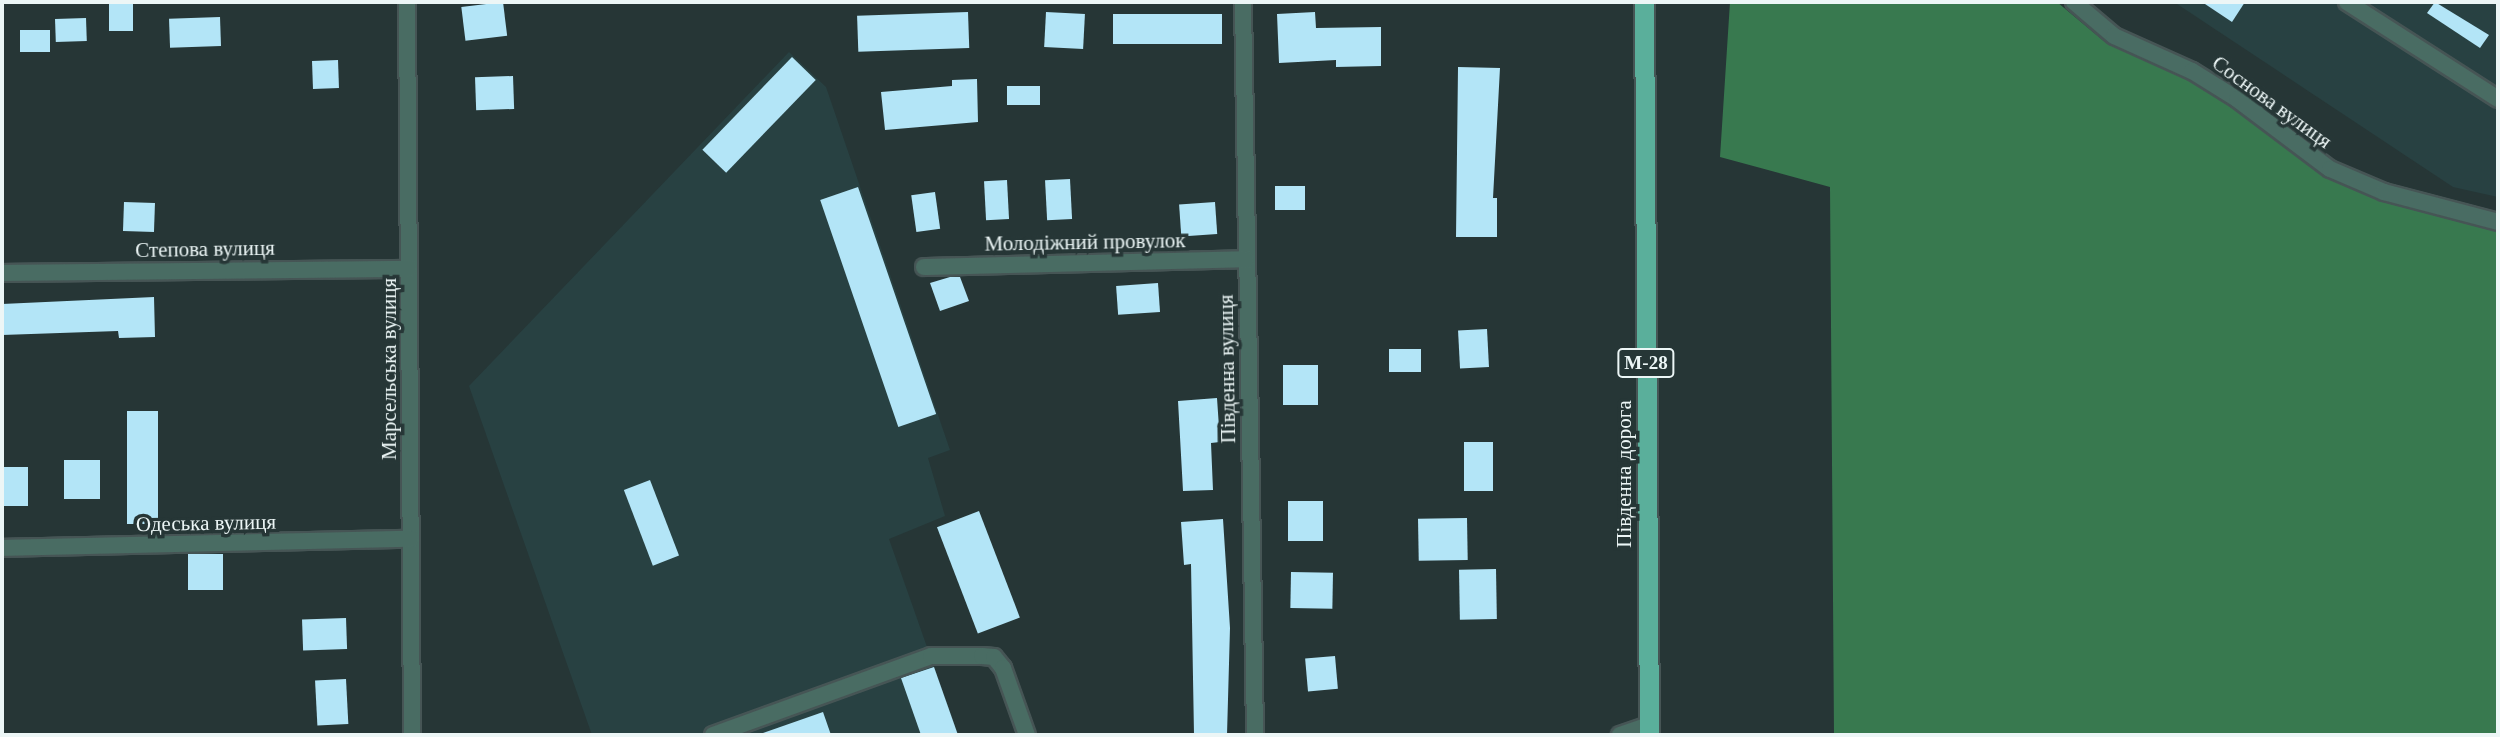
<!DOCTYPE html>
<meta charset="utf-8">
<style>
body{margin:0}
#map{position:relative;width:2500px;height:737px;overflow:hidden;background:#263636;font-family:Georgia,serif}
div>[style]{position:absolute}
.built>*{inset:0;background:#284142}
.forest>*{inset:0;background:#38794f}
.building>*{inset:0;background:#b3e5f7;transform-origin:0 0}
.roads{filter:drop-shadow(2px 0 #465555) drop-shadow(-2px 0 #465555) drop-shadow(0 2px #465555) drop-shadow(0 -2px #465555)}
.minor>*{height:16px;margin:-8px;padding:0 8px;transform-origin:8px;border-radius:8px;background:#496c63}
.trunk>*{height:19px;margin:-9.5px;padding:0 9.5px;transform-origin:9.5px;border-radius:9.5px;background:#5aaf9b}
span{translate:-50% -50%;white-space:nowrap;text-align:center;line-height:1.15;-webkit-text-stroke:7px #263636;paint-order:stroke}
.shield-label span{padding:2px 5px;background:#263636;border:2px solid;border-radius:5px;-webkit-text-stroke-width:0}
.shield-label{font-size:19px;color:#ecf6f6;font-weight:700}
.street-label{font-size:21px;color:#ecf6f6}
.frame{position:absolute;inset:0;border:4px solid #ecf6f6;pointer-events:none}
</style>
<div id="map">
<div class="built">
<i style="clip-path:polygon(2174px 2px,2498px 2px,2498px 197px,2453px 187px)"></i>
<i style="clip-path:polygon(789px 52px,826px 87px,950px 450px,928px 458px,945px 516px,889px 539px,958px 735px,592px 735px,469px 386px)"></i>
</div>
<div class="forest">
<i style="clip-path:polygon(1730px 2px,2057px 2px,2105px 42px,2222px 94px,2323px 169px,2498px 222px,2498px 735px,1834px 735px,1830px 187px,1720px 157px)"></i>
</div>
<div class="building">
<i style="left:109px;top:2px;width:24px;height:29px"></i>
<i style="left:503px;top:2px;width:34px;height:42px;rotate:83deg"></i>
<i style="clip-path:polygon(2202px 2px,2245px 2px,2232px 22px)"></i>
<i style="clip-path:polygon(2435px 2px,2489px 35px,2480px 48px,2427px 13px)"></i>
<i style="left:968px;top:12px;width:36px;height:111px;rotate:88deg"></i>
<i style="left:1046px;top:12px;width:39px;height:35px;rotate:3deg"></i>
<i style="clip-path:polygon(1315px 12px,1316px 28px,1381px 27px,1381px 66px,1336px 67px,1336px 60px,1279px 63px,1277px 14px)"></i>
<i style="left:1113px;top:14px;width:109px;height:30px"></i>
<i style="left:220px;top:17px;width:29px;height:51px;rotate:88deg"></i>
<i style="left:86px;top:18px;width:23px;height:31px;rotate:88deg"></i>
<i style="left:50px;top:30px;width:22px;height:30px;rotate:90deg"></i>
<i style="left:792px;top:57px;width:33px;height:129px;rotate:44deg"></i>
<i style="left:338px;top:60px;width:28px;height:26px;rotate:88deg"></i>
<i style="clip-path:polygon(1458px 67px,1500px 68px,1493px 198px,1497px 198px,1497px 237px,1456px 237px)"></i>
<i style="left:513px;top:76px;width:33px;height:38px;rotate:88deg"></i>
<i style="clip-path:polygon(977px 79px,978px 122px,885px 130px,881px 92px,952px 86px,952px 80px)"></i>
<i style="left:1040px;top:86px;width:19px;height:33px;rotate:90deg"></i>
<i style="left:1070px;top:179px;width:40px;height:25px;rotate:87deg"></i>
<i style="left:1007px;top:180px;width:39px;height:23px;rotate:87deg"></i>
<i style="left:1275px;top:186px;width:30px;height:24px"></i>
<i style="left:858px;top:187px;width:240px;height:40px;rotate:71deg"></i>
<i style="left:935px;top:192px;width:37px;height:24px;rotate:82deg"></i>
<i style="left:124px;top:202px;width:31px;height:29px;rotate:2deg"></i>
<i style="left:1215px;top:202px;width:32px;height:36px;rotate:86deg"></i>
<i style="clip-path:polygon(950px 277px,960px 277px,969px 301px,940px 311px,930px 283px)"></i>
<i style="left:1158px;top:283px;width:29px;height:42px;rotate:86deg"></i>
<i style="clip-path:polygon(154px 297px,155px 337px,119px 338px,118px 331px,2px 335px,2px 304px)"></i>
<i style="left:1487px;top:329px;width:38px;height:29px;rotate:87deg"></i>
<i style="left:1421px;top:349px;width:23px;height:32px;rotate:90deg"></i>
<i style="left:1283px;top:365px;width:35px;height:40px"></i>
<i style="clip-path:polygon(1217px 398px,1220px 442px,1211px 443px,1213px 490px,1183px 491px,1178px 401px)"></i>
<i style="left:127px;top:411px;width:31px;height:113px"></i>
<i style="left:1464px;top:442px;width:29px;height:49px"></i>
<i style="left:64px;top:460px;width:36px;height:39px"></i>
<i style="left:2px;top:467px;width:26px;height:39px"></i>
<i style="left:650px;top:480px;width:81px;height:28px;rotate:69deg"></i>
<i style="left:1288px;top:501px;width:35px;height:40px"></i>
<i style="left:979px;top:511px;width:114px;height:45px;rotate:69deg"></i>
<i style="left:1467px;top:518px;width:42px;height:49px;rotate:89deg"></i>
<i style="clip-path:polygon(1223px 519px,1230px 628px,1227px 735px,1194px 735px,1191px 564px,1184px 565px,1181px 522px)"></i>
<i style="left:188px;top:554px;width:35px;height:36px"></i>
<i style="left:1496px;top:569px;width:50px;height:37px;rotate:89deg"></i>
<i style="left:1291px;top:572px;width:42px;height:36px;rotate:1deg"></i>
<i style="left:346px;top:618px;width:31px;height:44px;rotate:88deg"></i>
<i style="left:1335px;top:656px;width:33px;height:30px;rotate:85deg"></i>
<i style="clip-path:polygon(934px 667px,958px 735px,921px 735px,901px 678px)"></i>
<i style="left:346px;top:679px;width:45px;height:31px;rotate:87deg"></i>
<i style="clip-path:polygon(823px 712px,831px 735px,763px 735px,763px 733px)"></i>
</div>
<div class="roads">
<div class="minor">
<i style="left:407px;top:2px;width:733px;rotate:89.61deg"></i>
<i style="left:1243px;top:2px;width:733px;rotate:89.06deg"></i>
<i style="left:2074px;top:2px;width:52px;rotate:40.4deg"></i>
<i style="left:2114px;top:36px;width:85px;rotate:24.2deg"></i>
<i style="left:2192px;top:71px;width:53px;rotate:31.9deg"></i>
<i style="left:2237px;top:99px;width:116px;rotate:37deg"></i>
<i style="left:2330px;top:169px;width:59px;rotate:23.1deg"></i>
<i style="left:2384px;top:192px;width:118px;rotate:14.7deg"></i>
<i style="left:2347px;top:2px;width:179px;rotate:32.7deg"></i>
<i style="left:924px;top:267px;width:322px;rotate:-1.4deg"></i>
<i style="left:2px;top:273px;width:407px;rotate:-0.6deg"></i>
<i style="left:2px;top:548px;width:409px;rotate:-1.3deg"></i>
<i style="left:713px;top:735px;width:232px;rotate:-19.9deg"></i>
<i style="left:931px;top:656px;width:51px"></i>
<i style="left:982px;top:656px;width:12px;rotate:5deg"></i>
<i style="left:994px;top:657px;width:14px;rotate:51deg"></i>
<i style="left:1003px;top:668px;width:71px;rotate:70.3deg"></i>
<i style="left:1620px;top:735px;width:31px;rotate:-19deg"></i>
</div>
<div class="trunk">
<i style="left:1644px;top:2px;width:733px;rotate:89.61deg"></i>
</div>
</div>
<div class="shield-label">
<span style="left:1646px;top:363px">М-28</span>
</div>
<div class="street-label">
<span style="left:2272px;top:102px;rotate:36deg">Соснова вулиця</span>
<span style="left:1085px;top:242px;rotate:-1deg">Молодіжний провулок</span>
<span style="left:205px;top:249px;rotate:-1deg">Степова вулиця</span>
<span style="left:389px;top:369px;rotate:-90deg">Марсельська вулиця</span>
<span style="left:1227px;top:369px;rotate:-91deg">Південна вулиця</span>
<span style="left:1624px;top:474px;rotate:-90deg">Південна дорога</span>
<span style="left:206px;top:523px;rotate:-1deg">Одеська вулиця</span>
</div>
<div class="frame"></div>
</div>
